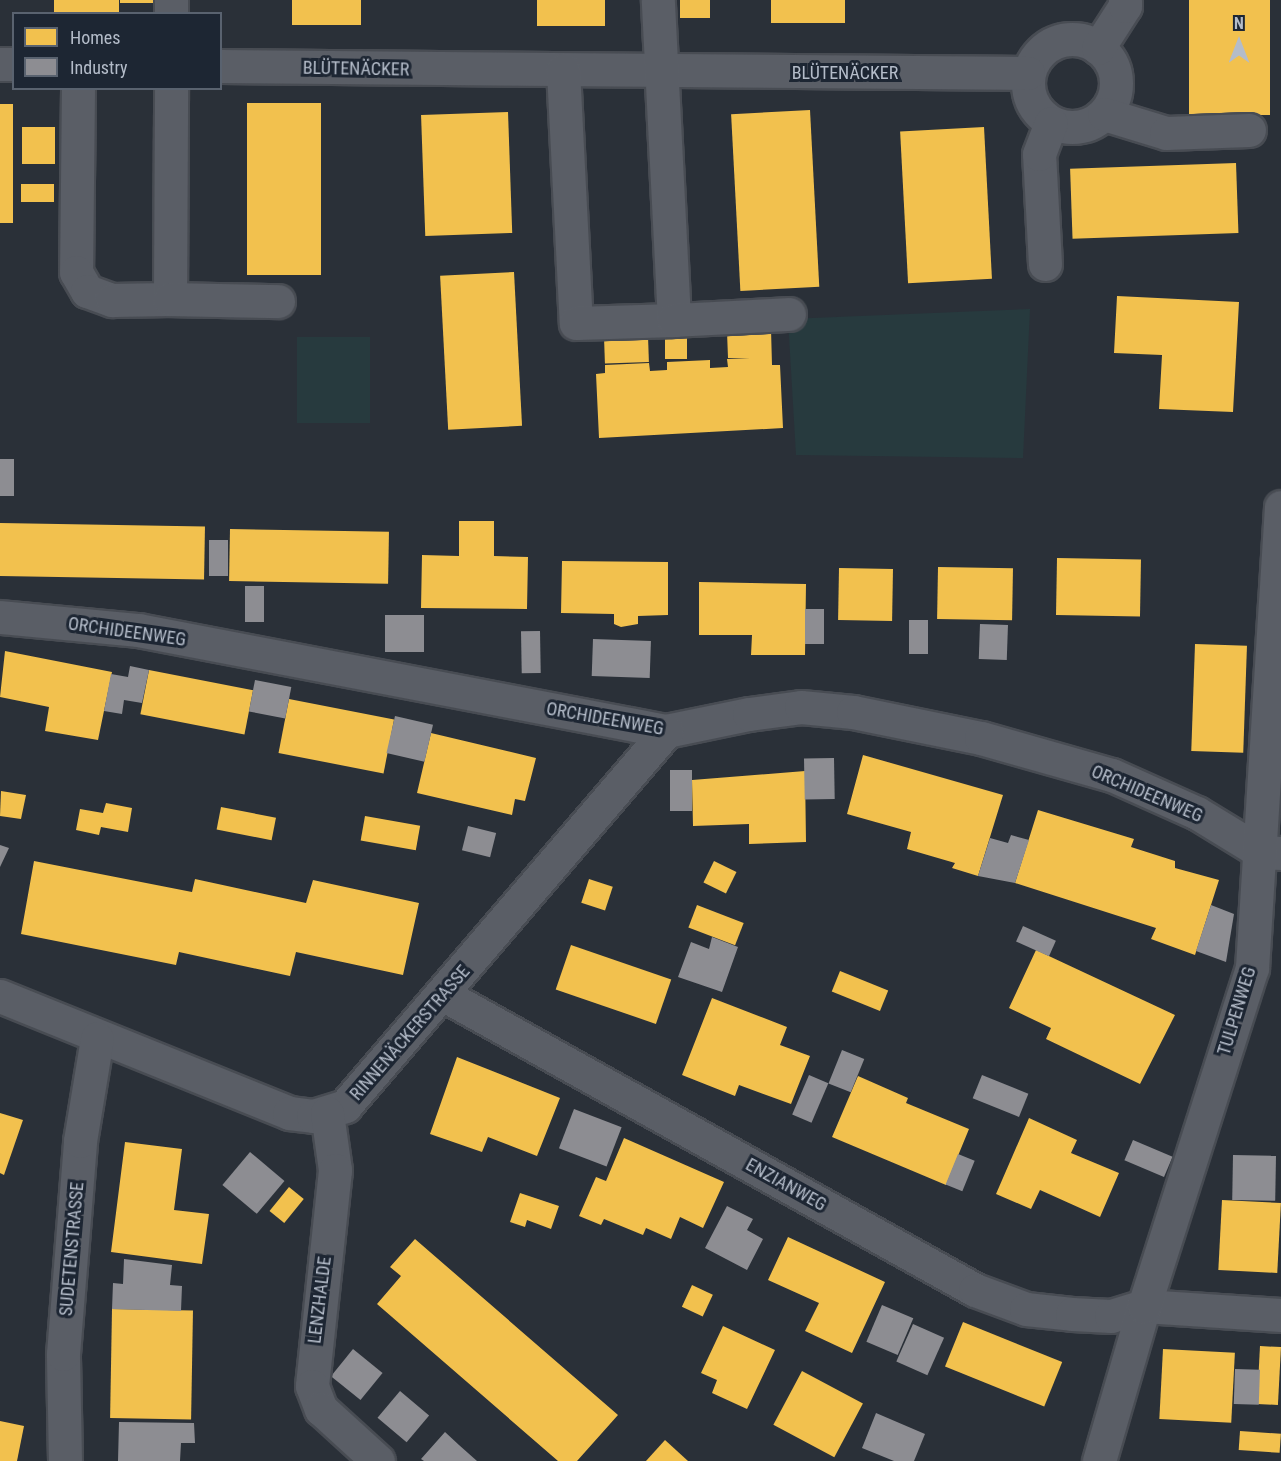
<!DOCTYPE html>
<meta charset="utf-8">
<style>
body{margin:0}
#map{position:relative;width:1281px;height:1461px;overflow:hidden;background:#2a3038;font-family:"Roboto Condensed",sans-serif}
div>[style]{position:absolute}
.green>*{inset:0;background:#273a3e;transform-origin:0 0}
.homes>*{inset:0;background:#f2c14e;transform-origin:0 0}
.industry>*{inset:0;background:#8d8d92;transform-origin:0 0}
.roads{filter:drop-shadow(2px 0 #484c53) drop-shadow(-2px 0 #484c53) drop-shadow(0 2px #484c53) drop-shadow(0 -2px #484c53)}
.minor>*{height:33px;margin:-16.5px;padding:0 16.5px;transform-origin:16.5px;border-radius:16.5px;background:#5a5e66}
.minor>.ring{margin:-16.5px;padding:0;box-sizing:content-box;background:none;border:33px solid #5a5e66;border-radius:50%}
span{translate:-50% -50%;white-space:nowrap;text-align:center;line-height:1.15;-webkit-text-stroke:6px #1d2633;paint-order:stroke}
.street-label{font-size:18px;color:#b4bcc9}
.legend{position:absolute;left:12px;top:12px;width:210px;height:78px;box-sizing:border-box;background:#1d2633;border:2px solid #59626f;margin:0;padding:8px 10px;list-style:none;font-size:18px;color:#b4bcc9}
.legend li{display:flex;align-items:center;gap:12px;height:30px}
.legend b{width:30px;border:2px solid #59626f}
.north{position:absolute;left:1209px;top:12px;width:60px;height:60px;-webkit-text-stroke:4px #1d2633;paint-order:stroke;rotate:0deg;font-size:16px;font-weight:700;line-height:24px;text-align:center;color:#b4bcc9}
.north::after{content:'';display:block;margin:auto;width:21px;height:27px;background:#b4bcc9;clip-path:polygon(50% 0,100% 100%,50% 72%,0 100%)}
</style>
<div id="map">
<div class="green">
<i style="clip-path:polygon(1030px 309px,1023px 458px,796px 455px,788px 319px)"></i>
<i style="left:297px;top:337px;width:73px;height:86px"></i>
</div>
<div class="homes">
<i style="left:54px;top:0;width:65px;height:14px"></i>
<i style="left:120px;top:0;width:33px;height:3px"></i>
<i style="left:292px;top:0;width:69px;height:25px"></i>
<i style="left:537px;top:0;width:68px;height:26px"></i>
<i style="left:680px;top:0;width:30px;height:18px"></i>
<i style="left:771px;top:0;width:74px;height:23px"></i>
<i style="left:1189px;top:0;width:81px;height:115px"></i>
<i style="left:247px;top:103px;width:74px;height:172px"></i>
<i style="left:0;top:104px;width:13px;height:119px"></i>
<i style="left:810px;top:110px;width:177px;height:79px;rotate:87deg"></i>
<i style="left:508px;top:112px;width:121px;height:87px;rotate:88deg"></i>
<i style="left:22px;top:127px;width:33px;height:37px"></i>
<i style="left:984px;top:127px;width:152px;height:84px;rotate:87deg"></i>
<i style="left:1236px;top:163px;width:70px;height:166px;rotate:88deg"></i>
<i style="left:21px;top:184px;width:33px;height:18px"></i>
<i style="left:514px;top:272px;width:154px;height:74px;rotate:87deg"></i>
<i style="clip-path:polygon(1117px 296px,1239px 302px,1233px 412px,1159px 409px,1162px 355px,1114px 353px)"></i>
<i style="clip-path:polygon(771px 329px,772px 365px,780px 365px,783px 428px,599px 438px,596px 374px,605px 373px,605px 365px,649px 363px,650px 371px,667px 370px,667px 362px,710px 360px,710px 368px,728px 367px,727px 359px,750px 358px,728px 358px,727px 332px)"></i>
<i style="left:687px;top:333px;width:26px;height:22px;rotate:90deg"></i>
<i style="left:648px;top:336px;width:26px;height:44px;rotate:88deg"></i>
<i style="clip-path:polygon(459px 521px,494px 521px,494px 556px,528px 557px,527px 609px,421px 608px,422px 555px,459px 556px)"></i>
<i style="left:0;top:523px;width:205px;height:53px;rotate:1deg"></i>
<i style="left:230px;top:529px;width:159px;height:52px;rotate:1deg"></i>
<i style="left:1057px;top:558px;width:84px;height:57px;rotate:1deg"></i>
<i style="clip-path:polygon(562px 561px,668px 562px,668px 615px,638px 616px,638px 624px,621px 627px,614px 624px,614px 614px,561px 613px)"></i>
<i style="left:938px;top:567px;width:75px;height:52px;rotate:1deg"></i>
<i style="left:839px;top:568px;width:54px;height:52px;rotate:1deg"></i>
<i style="clip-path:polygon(699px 582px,806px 584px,805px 655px,751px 655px,752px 635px,699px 635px)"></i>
<i style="left:1195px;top:644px;width:52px;height:107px;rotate:2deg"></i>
<i style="clip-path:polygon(5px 651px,112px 672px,98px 740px,45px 731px,49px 707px,0 697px)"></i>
<i style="left:149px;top:670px;width:106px;height:45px;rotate:11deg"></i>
<i style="left:289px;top:699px;width:107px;height:55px;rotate:11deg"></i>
<i style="clip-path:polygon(431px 733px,536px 758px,525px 801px,515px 799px,512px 815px,417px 793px)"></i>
<i style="clip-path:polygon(863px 755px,1003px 795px,978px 876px,952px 868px,955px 863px,907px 849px,911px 832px,847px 814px)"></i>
<i style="clip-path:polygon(805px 771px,806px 842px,749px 844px,749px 824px,693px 826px,692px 780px)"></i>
<i style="clip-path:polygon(1px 791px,26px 795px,21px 819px,0 816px)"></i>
<i style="clip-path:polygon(106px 803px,132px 808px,128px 832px,101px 827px,99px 835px,76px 830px,80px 809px,103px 813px)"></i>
<i style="left:221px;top:807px;width:56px;height:23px;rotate:11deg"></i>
<i style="clip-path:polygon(1038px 810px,1134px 839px,1131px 847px,1175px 861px,1175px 868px,1219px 880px,1195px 955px,1151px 939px,1156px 928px,1015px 883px)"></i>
<i style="left:365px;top:816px;width:56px;height:25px;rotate:10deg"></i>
<i style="clip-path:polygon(34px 861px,192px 892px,195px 879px,306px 903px,313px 880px,419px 903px,403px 975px,296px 952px,290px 976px,179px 952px,176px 965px,21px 934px)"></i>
<i style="left:714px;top:861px;width:25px;height:24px;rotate:26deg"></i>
<i style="left:589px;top:879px;width:25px;height:25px;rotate:18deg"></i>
<i style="left:697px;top:905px;width:50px;height:24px;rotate:21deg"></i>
<i style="left:571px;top:945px;width:106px;height:47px;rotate:19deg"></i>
<i style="clip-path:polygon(1036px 950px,1175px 1015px,1140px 1084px,1046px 1039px,1051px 1028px,1009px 1008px)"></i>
<i style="left:840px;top:971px;width:52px;height:22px;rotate:22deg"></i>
<i style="clip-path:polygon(712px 998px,787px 1027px,780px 1045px,810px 1056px,791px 1104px,739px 1085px,735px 1096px,682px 1075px)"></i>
<i style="clip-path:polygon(457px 1057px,560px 1098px,537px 1156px,488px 1137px,482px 1152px,430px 1134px)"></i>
<i style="clip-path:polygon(858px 1076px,908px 1098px,906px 1103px,969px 1129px,946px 1185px,832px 1137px)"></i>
<i style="clip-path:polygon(0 1113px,23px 1120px,4px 1175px,0 1173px)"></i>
<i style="clip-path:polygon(1029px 1118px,1077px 1140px,1071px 1153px,1119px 1173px,1100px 1217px,1040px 1190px,1031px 1209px,996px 1194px)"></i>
<i style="clip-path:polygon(624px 1138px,724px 1182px,703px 1228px,680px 1217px,671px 1239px,646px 1228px,643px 1235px,604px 1219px,601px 1225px,579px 1216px,596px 1177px,606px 1181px)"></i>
<i style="clip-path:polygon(125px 1142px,182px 1149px,174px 1210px,209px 1214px,202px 1264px,111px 1252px)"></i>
<i style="left:289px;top:1187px;width:19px;height:31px;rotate:39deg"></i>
<i style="clip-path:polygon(520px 1193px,559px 1206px,551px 1229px,527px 1220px,525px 1227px,510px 1222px)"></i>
<i style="left:1222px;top:1200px;width:59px;height:70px;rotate:3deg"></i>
<i style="clip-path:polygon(788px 1237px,885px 1282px,852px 1353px,805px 1331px,819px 1303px,768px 1280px)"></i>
<i style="clip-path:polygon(415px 1239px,618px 1415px,577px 1461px,558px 1461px,377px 1304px,401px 1276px,390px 1267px)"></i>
<i style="left:692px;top:1285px;width:23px;height:24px;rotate:25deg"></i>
<i style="left:112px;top:1309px;width:81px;height:109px;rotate:1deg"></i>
<i style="left:963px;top:1322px;width:107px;height:48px;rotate:22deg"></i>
<i style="clip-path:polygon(723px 1326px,775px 1350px,747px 1409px,712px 1393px,717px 1380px,701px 1373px)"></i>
<i style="left:1260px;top:1346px;width:21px;height:58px;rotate:3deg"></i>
<i style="left:1163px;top:1349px;width:72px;height:70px;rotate:3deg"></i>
<i style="left:802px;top:1371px;width:69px;height:61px;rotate:28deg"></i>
<i style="clip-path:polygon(0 1421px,24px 1426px,17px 1461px,0 1461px)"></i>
<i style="left:1240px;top:1431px;width:41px;height:19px;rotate:4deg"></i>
<i style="clip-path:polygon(665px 1440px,688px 1461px,646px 1461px)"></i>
</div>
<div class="industry">
<i style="left:0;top:459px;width:14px;height:37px"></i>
<i style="left:209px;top:540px;width:19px;height:36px"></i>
<i style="left:245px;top:586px;width:19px;height:36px"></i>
<i style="left:805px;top:609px;width:19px;height:35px"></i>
<i style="left:385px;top:615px;width:39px;height:37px"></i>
<i style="left:909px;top:620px;width:19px;height:34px"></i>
<i style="left:980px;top:624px;width:28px;height:35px;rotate:2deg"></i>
<i style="left:540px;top:631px;width:42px;height:19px;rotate:89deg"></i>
<i style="left:593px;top:639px;width:58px;height:37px;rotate:2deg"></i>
<i style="clip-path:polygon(130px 666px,149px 670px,142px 703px,124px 700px,122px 714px,104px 711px,111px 674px,128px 677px)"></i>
<i style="left:255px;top:680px;width:37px;height:32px;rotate:11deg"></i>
<i style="left:395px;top:716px;width:39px;height:38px;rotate:13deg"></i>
<i style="left:834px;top:758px;width:41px;height:30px;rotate:89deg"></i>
<i style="left:670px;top:770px;width:22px;height:41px"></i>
<i style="left:468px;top:826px;width:29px;height:25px;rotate:14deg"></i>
<i style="clip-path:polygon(1011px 835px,1029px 840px,1015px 883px,978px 876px,990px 838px,1008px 843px)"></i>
<i style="clip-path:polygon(0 845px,9px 848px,0 867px)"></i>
<i style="clip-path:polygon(1211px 905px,1234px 914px,1226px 962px,1196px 951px)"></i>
<i style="left:1023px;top:926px;width:36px;height:17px;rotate:24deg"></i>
<i style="clip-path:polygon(712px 937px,738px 947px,722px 992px,678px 977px,691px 942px,709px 949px)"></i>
<i style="left:842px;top:1050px;width:24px;height:36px;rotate:22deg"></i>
<i style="left:809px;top:1075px;width:21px;height:43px;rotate:23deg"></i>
<i style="left:982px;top:1075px;width:50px;height:25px;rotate:22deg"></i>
<i style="left:574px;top:1109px;width:51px;height:42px;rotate:21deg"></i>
<i style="left:1133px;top:1140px;width:43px;height:22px;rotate:23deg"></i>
<i style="left:250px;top:1152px;width:45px;height:43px;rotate:40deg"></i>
<i style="left:958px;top:1154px;width:18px;height:33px;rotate:22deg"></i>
<i style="left:1233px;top:1155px;width:43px;height:45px;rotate:1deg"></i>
<i style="clip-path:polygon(727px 1206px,753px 1219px,747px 1230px,763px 1239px,747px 1270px,705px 1248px)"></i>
<i style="clip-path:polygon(124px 1259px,172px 1265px,170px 1285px,182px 1286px,181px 1311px,112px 1309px,113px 1283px,123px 1284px)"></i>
<i style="left:882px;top:1305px;width:34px;height:40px;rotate:23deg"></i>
<i style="left:913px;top:1324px;width:34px;height:41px;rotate:24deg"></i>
<i style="left:353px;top:1349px;width:38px;height:35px;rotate:39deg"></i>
<i style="left:1235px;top:1369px;width:25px;height:35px;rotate:2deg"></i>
<i style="left:400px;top:1391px;width:38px;height:35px;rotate:40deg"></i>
<i style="clip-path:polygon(876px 1413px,925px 1434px,914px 1461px,894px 1461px,862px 1448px)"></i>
<i style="clip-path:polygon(119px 1422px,194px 1423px,195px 1443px,181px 1443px,180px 1461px,118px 1461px)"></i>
<i style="clip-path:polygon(445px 1432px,459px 1445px,477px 1461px,424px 1461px,421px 1459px)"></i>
</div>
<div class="roads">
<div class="minor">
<i style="left:171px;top:0;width:14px;rotate:90deg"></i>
<i class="ring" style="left:1028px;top:39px;width:55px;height:55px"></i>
<i style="left:1098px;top:48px;width:50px;rotate:-57.3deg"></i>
<i style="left:1125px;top:6px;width:6px;rotate:-90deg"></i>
<i style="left:0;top:64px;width:14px"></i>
<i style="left:220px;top:66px;width:808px;rotate:0.5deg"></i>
<i style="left:563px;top:70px;width:253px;rotate:87.1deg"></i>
<i style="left:576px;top:323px;width:98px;rotate:-1.8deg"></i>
<i style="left:674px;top:320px;width:320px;rotate:-92.9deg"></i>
<i style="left:78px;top:88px;width:184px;rotate:90.6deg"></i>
<i style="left:76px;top:272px;width:22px;rotate:60deg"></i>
<i style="left:87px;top:291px;width:27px;rotate:20deg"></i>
<i style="left:112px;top:300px;width:58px;rotate:-1deg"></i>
<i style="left:170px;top:299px;width:211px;rotate:-89.7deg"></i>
<i style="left:1104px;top:114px;width:65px;rotate:17deg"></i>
<i style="left:1166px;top:133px;width:83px;rotate:-2.1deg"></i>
<i style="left:1045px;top:264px;width:110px;rotate:-93.1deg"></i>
<i style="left:1039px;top:154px;width:33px;rotate:-69deg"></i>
<i style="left:170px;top:299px;width:108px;rotate:1.1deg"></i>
<i style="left:674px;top:320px;width:115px;rotate:-3deg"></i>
<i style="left:0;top:617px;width:139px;rotate:5.4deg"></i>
<i style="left:138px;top:630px;width:538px;rotate:10.83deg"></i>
<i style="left:666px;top:731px;width:85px;rotate:-11.6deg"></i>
<i style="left:749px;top:714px;width:52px;rotate:-7.7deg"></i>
<i style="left:801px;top:707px;width:52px;rotate:5.5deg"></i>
<i style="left:853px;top:712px;width:131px;rotate:11.5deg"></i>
<i style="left:981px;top:738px;width:136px;rotate:15.8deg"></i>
<i style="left:1112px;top:775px;width:93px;rotate:24.1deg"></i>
<i style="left:1197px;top:813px;width:75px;rotate:31.4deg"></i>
<i style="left:1261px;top:852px;width:20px;rotate:3deg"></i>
<i style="left:444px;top:995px;width:607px;rotate:29.05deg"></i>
<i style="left:975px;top:1290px;width:54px;rotate:20.4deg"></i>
<i style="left:1026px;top:1309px;width:46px;rotate:6.2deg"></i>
<i style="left:1072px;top:1314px;width:39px;rotate:3deg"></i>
<i style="left:1111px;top:1316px;width:34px;rotate:-17deg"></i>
<i style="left:1144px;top:1306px;width:137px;rotate:3.8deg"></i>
<i style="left:0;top:996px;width:312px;rotate:22deg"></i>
<i style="left:289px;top:1113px;width:24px;rotate:7deg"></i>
<i style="left:313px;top:1116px;width:34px;rotate:-17deg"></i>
<i style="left:345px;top:1106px;width:494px;rotate:-49.4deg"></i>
<i style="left:327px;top:1113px;width:58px;rotate:82deg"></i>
<i style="left:335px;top:1170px;width:217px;rotate:96.1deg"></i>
<i style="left:312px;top:1386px;width:25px;rotate:69deg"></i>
<i style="left:321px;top:1409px;width:77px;rotate:42.4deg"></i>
<i style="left:65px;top:1461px;width:107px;rotate:-91.1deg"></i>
<i style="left:63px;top:1354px;width:214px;rotate:-85.4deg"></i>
<i style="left:80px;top:1141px;width:104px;rotate:-80.6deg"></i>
<i style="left:1099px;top:1461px;width:161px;rotate:-73.8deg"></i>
<i style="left:1144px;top:1306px;width:355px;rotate:-72.3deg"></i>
<i style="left:1252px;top:968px;width:462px;rotate:-86.4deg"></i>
</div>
</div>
<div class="street-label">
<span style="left:356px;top:69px;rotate:1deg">BLÜTENÄCKER</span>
<span style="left:845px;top:73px">BLÜTENÄCKER</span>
<span style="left:127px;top:632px;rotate:8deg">ORCHIDEENWEG</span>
<span style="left:605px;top:719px;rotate:10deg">ORCHIDEENWEG</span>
<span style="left:1147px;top:794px;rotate:23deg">ORCHIDEENWEG</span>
<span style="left:1237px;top:1011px;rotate:-73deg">TULPENWEG</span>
<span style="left:410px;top:1033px;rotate:-49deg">RINNENÄCKERSTRASSE</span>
<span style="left:786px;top:1185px;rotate:29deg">ENZIANWEG</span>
<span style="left:72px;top:1249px;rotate:-85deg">SUDETENSTRASSE</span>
<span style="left:320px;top:1300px;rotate:-83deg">LENZHALDE</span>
</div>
<ul class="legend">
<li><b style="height:16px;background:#f2c14e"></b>Homes</li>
<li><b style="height:16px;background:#8d8d92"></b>Industry</li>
</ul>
<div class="north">N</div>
</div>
